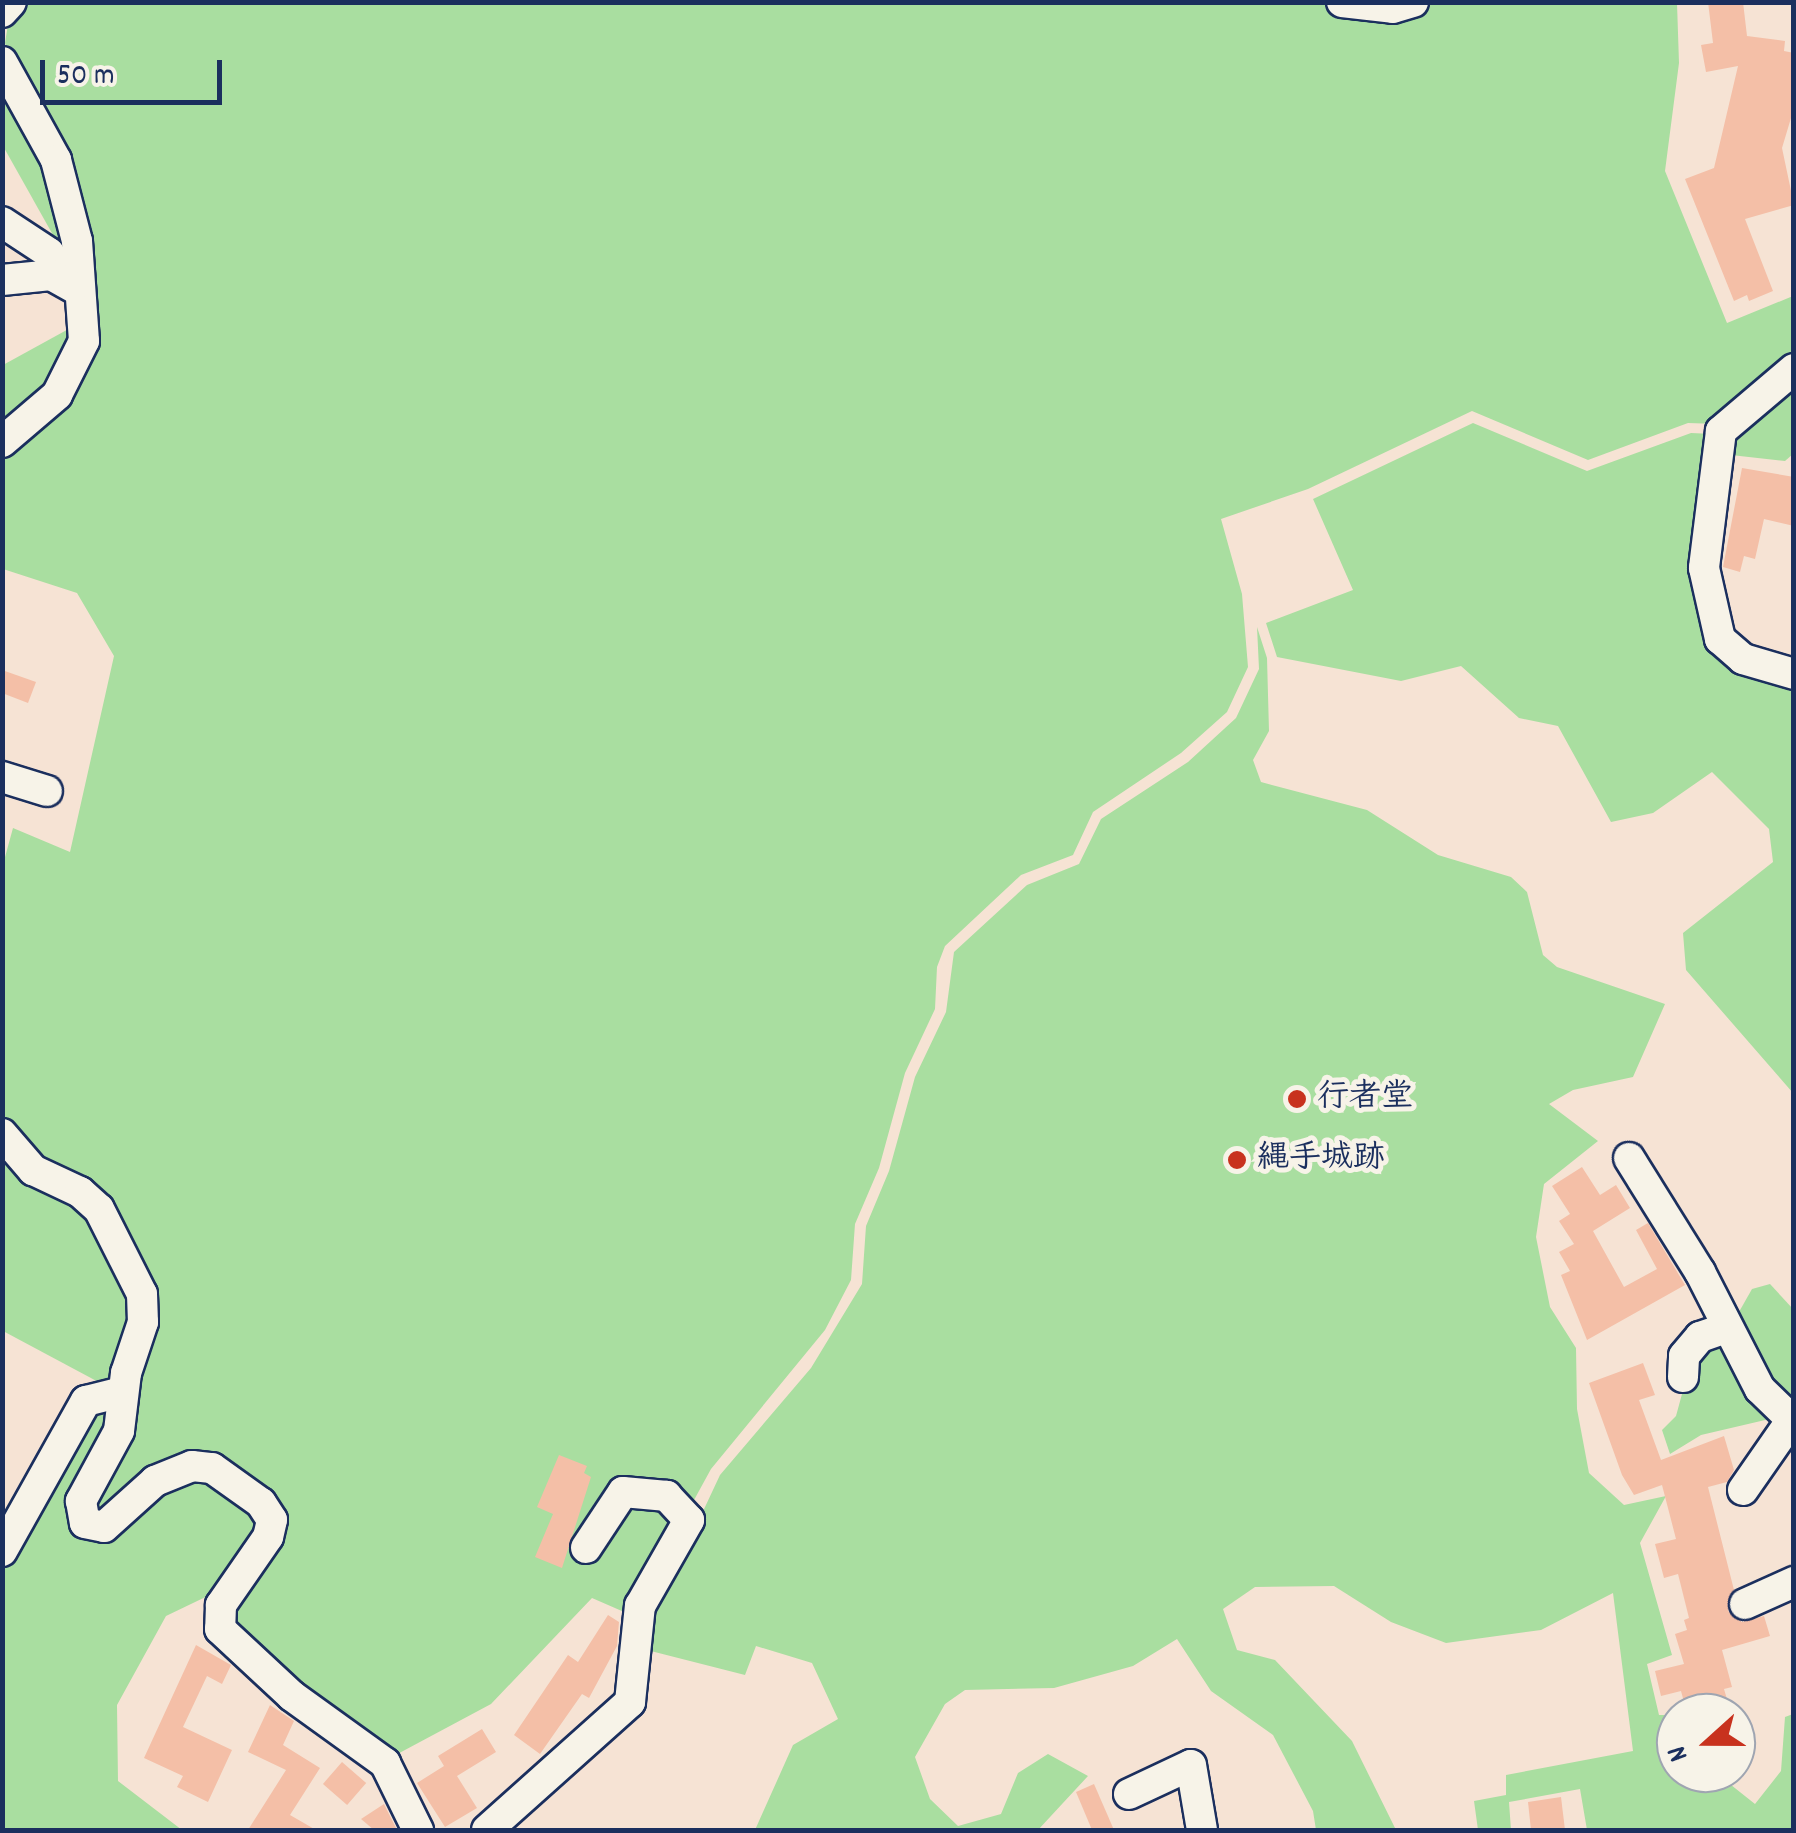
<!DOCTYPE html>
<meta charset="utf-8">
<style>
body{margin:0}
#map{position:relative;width:1796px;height:1833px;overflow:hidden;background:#f6e3d4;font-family:Dekko,"Klee One",sans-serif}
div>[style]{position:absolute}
.green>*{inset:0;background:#a9dea0}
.building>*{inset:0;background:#f4bfa7;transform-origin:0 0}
.roads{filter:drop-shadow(2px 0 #1b2f5e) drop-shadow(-2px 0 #1b2f5e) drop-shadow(0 2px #1b2f5e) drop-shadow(0 -2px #1b2f5e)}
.minor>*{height:30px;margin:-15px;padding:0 15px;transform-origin:15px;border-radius:15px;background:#f7f3e8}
.dots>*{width:28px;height:28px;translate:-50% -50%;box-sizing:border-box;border:5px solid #f7f3e8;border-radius:50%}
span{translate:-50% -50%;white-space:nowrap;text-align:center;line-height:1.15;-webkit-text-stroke:10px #f7f3e8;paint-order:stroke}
.poi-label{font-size:32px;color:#1b2f5e;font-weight:700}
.left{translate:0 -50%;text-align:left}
.frame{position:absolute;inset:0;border:5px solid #1b2f5e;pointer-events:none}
.north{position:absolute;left:1656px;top:1693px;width:100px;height:100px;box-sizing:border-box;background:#f7f3e8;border:2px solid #9fa5b1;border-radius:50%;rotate:249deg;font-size:28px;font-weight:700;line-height:40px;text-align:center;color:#1b2f5e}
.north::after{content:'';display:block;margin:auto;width:35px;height:45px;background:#c8321e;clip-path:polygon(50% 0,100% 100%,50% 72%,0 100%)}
.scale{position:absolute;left:40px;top:60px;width:182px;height:45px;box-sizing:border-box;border:5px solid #1b2f5e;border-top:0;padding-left:12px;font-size:30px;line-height:35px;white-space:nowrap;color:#1b2f5e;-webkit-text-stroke:8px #f7f3e8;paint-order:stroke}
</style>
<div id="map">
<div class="green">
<i style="clip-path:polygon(1316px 2px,1357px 14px,1434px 2px,1677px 3px,1679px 63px,1665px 171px,1727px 323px,1793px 296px,1793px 352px,1784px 371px,1718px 424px,1688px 423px,1588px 460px,1472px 411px,1308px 489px,1221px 519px,1242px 594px,1248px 667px,1227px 712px,1181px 753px,1093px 812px,1073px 855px,1021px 875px,945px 946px,937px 967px,935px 1009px,905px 1073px,879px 1168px,855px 1224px,851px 1280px,825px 1330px,711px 1469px,631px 1615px,592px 1598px,491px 1704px,390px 1758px,342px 1725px,225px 1617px,275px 1540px,215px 1461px,90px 1518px,141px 1267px,3px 1121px,2px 868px,13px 828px,70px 852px,114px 656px,77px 593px,3px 569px,2px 454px,93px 342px,5px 43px,9px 18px,26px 3px)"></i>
<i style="clip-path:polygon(2px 84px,47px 163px,71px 267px,3px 146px)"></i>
<i style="clip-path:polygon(74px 326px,50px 389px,3px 431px,3px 365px)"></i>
<i style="clip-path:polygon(1793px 383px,1793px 454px,1785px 461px,1722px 454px,1728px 435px)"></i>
<i style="clip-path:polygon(1473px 423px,1587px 471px,1691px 433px,1713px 434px,1704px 624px,1793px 682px,1793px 1093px,1686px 970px,1683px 933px,1773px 862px,1769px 829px,1712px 772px,1653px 813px,1611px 822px,1558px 726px,1519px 718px,1461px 666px,1401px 681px,1277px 657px,1266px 623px,1353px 590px,1313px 499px)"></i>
<i style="clip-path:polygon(1257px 627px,1267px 658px,1269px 731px,1253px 760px,1261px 782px,1367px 810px,1438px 855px,1511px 877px,1527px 892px,1543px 955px,1557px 967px,1665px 1004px,1633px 1077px,1573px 1090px,1549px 1104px,1598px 1141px,1544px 1184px,1536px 1237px,1550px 1307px,1576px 1348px,1577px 1409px,1589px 1473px,1624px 1505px,1666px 1496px,1640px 1543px,1672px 1655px,1647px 1664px,1659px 1715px,1676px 1715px,1676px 1773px,1716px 1773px,1755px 1804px,1781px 1771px,1785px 1717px,1793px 1714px,1793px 1830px,1587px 1830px,1580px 1789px,1509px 1802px,1511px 1830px,1478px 1830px,1474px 1801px,1506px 1795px,1506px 1775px,1633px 1751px,1613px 1593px,1541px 1630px,1446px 1643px,1391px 1622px,1334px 1586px,1255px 1587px,1223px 1609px,1237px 1650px,1275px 1660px,1352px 1741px,1396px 1830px,1316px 1830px,1313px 1811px,1273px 1735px,1211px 1691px,1177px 1639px,1133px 1666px,1054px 1688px,965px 1690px,945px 1704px,915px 1757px,930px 1799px,958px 1826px,1001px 1814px,1018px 1773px,1048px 1754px,1088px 1776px,1038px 1830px,755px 1830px,793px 1745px,838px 1719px,812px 1663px,756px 1646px,745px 1675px,639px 1648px,720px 1475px,811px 1368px,862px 1284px,866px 1226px,889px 1171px,915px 1077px,946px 1012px,954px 952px,1027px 885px,1079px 864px,1101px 819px,1188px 762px,1236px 718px,1259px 669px)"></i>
<i style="clip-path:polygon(2px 1147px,76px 1198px,135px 1296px,115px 1375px,104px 1385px,3px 1331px)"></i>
<i style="clip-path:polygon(1770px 1284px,1793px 1309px,1793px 1415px,1731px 1326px,1752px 1289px)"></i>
<i style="clip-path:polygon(1724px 1337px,1778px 1417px,1701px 1435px,1670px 1454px,1662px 1430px,1676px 1416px,1688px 1372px,1700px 1349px)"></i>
<i style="clip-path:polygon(115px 1408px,78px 1529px,167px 1484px,208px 1477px,263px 1521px,218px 1591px,166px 1616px,117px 1705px,118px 1781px,182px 1830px,3px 1830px,3px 1571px,93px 1409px)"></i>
</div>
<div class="building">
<i style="clip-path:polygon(1708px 2px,1743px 2px,1747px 36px,1785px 41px,1784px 51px,1794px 53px,1794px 108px,1782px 148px,1794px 205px,1745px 219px,1773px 291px,1749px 301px,1747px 295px,1734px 301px,1685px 179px,1714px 168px,1738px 66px,1706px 72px,1701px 45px,1713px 43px)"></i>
<i style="clip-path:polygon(1742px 468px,1794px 477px,1794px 526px,1764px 519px,1755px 559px,1744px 556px,1740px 572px,1723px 567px)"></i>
<i style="clip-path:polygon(2px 670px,36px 682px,28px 703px,2px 693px)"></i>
<i style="clip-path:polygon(1582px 1167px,1600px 1195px,1616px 1185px,1630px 1208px,1593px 1231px,1624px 1287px,1657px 1269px,1636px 1230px,1648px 1223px,1685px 1285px,1587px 1340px,1561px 1275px,1570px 1271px,1559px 1252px,1574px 1244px,1559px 1221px,1570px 1214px,1552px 1186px)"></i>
<i style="clip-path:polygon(1643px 1363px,1655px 1395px,1639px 1400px,1661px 1460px,1724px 1436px,1734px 1470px,1727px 1482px,1708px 1487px,1734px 1590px,1728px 1611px,1742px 1622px,1764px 1616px,1770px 1636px,1722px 1650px,1732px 1687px,1724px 1689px,1731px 1713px,1687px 1713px,1681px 1691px,1661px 1696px,1655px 1671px,1684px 1664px,1675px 1634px,1687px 1630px,1684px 1620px,1689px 1618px,1678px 1574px,1664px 1578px,1655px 1544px,1676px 1539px,1662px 1485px,1634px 1495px,1622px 1475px,1589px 1383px)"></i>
<i style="clip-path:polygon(559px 1455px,587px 1466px,584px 1473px,591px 1477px,562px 1568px,535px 1557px,553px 1514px,537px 1507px)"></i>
<i style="clip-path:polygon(608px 1615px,619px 1622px,617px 1646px,589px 1698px,582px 1694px,540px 1754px,514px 1735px,568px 1655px,578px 1662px)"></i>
<i style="clip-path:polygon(196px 1645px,231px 1665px,222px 1684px,207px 1676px,183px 1727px,232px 1750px,208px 1802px,177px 1787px,183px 1776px,144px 1758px)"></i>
<i style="clip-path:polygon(270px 1705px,294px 1721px,283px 1745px,320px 1768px,290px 1815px,316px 1830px,248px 1830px,286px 1770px,248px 1752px)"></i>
<i style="clip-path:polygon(482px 1729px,496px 1752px,457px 1776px,477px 1808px,445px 1827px,417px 1783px,444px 1766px,438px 1756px)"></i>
<i style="left:342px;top:1762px;width:32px;height:29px;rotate:41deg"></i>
<i style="clip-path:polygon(1094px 1784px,1114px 1830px,1092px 1830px,1076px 1792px)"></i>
<i style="clip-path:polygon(1561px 1797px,1565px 1830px,1531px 1830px,1528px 1802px)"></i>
<i style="clip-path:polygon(384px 1804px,397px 1830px,374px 1830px,361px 1819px)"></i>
</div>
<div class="roads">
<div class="minor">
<i style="left:1342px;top:2px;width:51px;rotate:6.7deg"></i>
<i style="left:1393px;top:8px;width:21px;rotate:-17deg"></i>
<i style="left:2px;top:12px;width:13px;rotate:-48deg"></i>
<i style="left:2px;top:62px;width:112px;rotate:61.1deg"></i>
<i style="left:56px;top:160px;width:84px;rotate:75.5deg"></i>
<i style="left:77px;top:241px;width:100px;rotate:86deg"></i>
<i style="left:84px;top:341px;width:60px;rotate:116.6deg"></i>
<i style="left:57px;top:395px;width:72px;rotate:139.5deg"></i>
<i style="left:2px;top:222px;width:56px;rotate:33.4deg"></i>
<i style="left:49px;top:253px;width:33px;rotate:59deg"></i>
<i style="left:2px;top:280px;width:49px;rotate:-5.8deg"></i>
<i style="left:51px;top:275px;width:25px;rotate:29deg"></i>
<i style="left:1794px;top:369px;width:96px;rotate:139.7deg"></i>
<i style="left:1721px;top:431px;width:138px;rotate:97.1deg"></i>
<i style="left:1704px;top:568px;width:73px;rotate:77.3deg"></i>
<i style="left:1720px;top:639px;width:30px;rotate:41deg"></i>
<i style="left:1743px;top:659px;width:53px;rotate:16.4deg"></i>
<i style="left:2px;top:777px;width:47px;rotate:17.3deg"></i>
<i style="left:2px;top:1134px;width:48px;rotate:49.3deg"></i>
<i style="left:33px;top:1170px;width:52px;rotate:25.1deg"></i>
<i style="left:80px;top:1192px;width:25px;rotate:42deg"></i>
<i style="left:99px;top:1209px;width:95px;rotate:63.2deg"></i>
<i style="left:142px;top:1294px;width:28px;rotate:88deg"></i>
<i style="left:143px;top:1322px;width:54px;rotate:108.4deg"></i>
<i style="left:126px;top:1373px;width:58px;rotate:96.9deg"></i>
<i style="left:119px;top:1431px;width:80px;rotate:118.5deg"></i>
<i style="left:81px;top:1501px;width:22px;rotate:80deg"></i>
<i style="left:85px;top:1523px;width:19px;rotate:12deg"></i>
<i style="left:104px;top:1527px;width:69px;rotate:-42deg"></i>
<i style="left:155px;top:1481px;width:40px;rotate:-22deg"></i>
<i style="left:192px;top:1466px;width:20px;rotate:6deg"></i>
<i style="left:212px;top:1468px;width:60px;rotate:35.5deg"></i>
<i style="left:261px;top:1503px;width:20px;rotate:57deg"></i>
<i style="left:272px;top:1520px;width:17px;rotate:103deg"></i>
<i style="left:268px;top:1537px;width:83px;rotate:124.7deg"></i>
<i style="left:221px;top:1605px;width:24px;rotate:92deg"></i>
<i style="left:220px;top:1629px;width:98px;rotate:42.9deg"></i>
<i style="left:292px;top:1696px;width:115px;rotate:35.8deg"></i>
<i style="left:385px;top:1763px;width:75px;rotate:63.8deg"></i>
<i style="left:1629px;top:1158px;width:134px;rotate:58.1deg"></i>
<i style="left:1700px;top:1272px;width:131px;rotate:62.9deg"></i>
<i style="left:1760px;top:1389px;width:47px;rotate:44.1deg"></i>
<i style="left:1683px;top:1377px;width:21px;rotate:-87deg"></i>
<i style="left:1684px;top:1356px;width:25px;rotate:-50deg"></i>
<i style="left:1700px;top:1337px;width:28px;rotate:-19deg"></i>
<i style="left:1743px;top:1490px;width:84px;rotate:-55.2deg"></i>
<i style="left:2px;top:1551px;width:172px;rotate:-60.8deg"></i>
<i style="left:86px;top:1401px;width:38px;rotate:-14deg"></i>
<i style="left:1745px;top:1604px;width:54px;rotate:-24.2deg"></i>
<i style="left:1129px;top:1794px;width:68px;rotate:-25.1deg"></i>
<i style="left:1191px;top:1765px;width:66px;rotate:80.4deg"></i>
<i style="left:487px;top:1830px;width:192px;rotate:-41.8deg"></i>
<i style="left:630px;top:1702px;width:97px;rotate:-84.1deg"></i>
<i style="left:640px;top:1606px;width:99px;rotate:-60.3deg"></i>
<i style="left:689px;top:1520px;width:33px;rotate:-133deg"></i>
<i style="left:667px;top:1496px;width:44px;rotate:-174.8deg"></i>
<i style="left:623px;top:1492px;width:67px;rotate:123.5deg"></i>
</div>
</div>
<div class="dots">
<i style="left:1297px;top:1099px;background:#c8321e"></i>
<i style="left:1237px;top:1160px;background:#c8321e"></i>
</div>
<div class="poi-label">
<span class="left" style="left:1317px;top:1099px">行者堂</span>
<span class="left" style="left:1257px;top:1160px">縄手城跡</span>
</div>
<div class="frame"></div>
<div class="north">N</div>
<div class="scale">50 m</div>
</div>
